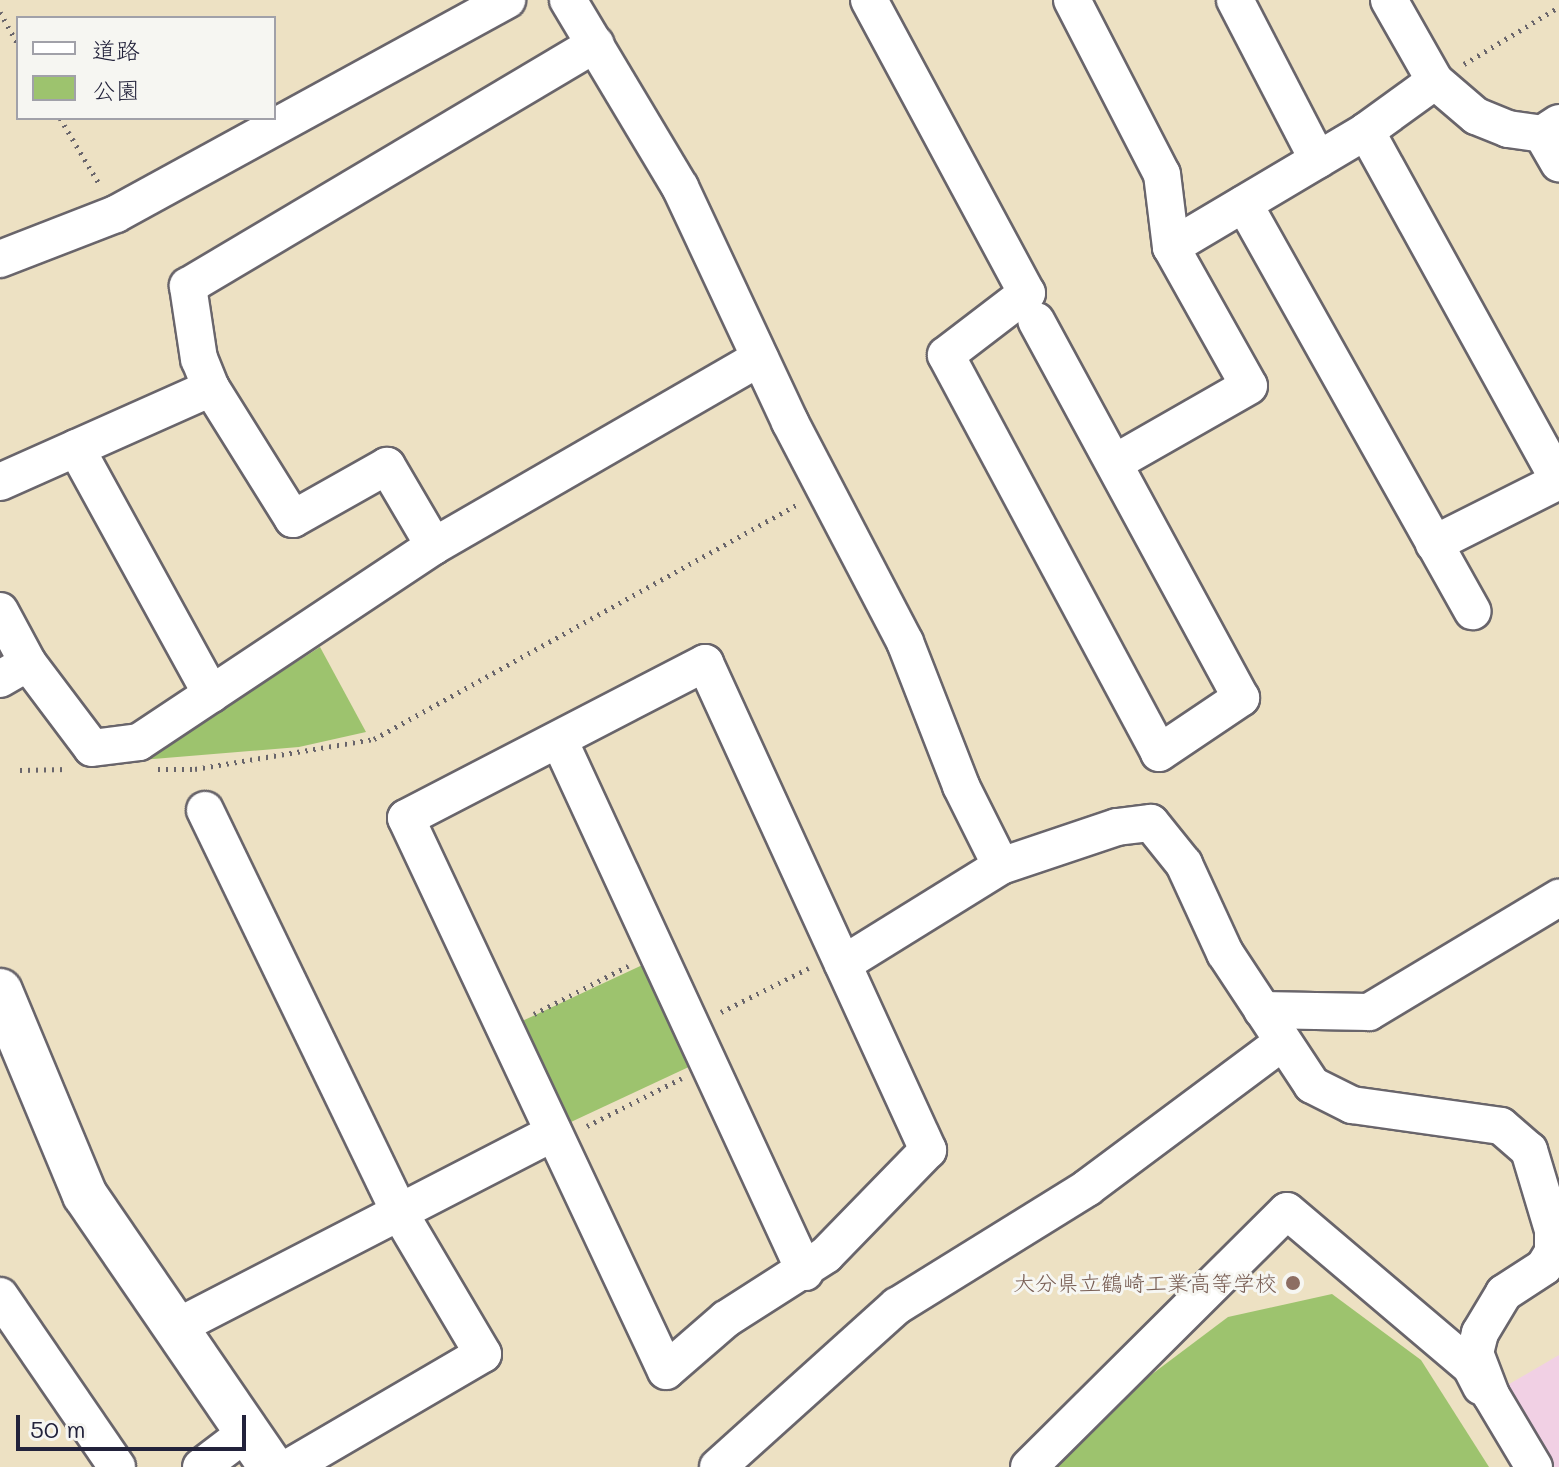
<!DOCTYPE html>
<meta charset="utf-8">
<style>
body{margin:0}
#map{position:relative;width:1559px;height:1467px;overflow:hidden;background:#ede1c3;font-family:Mali,"Klee One",sans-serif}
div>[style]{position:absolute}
.built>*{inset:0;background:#f1d0e4}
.green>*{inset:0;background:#9dc36e;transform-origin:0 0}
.path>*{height:5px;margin-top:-2.5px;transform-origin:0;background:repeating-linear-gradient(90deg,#69656b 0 2px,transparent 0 8px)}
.roads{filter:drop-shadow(2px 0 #69656b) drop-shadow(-2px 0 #69656b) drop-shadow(0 2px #69656b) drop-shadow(0 -2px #69656b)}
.minor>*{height:36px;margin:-18px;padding:0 18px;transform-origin:18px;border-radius:18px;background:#fff}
.tertiary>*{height:44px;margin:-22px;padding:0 22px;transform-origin:22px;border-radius:22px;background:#fff}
.dots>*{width:22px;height:22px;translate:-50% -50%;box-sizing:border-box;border:4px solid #f6f6f2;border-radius:50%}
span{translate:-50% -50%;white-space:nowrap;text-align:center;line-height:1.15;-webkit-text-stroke:6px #f6f6f2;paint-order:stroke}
.education-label{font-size:22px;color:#785e54}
.right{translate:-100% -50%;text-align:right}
.legend{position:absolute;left:16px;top:16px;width:260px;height:104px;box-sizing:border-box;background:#f6f6f2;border:2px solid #a1a1a9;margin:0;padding:10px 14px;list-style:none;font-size:24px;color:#22223b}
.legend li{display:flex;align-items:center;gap:16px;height:40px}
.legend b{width:40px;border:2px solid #a1a1a9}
.scale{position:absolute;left:16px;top:1415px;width:230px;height:36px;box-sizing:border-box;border:4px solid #22223b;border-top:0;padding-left:10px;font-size:24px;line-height:28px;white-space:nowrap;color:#22223b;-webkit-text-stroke:6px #f6f6f2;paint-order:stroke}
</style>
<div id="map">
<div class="built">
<i style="clip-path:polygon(1559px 1355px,1559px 1467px,1542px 1467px,1499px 1390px)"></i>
</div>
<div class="green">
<i style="clip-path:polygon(320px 647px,366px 732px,299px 747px,141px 760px)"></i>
<i style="left:651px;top:961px;width:112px;height:147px;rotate:65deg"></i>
<i style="clip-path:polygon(1332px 1294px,1421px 1360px,1489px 1467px,1045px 1467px,1079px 1429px,1228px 1317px)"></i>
</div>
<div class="path">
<i style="left:0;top:12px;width:38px;rotate:61deg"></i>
<i style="left:1464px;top:64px;width:111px;rotate:-31deg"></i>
<i style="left:60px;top:118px;width:78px;rotate:59.2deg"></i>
<i style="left:158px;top:769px;width:37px"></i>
<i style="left:195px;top:769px;width:181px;rotate:-9.5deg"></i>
<i style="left:374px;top:739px;width:483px;rotate:-29deg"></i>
<i style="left:20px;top:770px;width:48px;rotate:-1.2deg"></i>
<i style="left:721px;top:1012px;width:98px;rotate:-26.6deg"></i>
<i style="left:534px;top:1014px;width:106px;rotate:-27.1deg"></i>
<i style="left:587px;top:1126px;width:106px;rotate:-26.8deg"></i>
</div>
<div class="roads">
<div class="minor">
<i style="left:568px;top:0;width:218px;rotate:59.1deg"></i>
<i style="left:680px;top:187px;width:259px;rotate:64.9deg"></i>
<i style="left:790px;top:422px;width:248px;rotate:62.4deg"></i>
<i style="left:905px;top:642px;width:155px;rotate:68.7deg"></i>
<i style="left:961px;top:786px;width:89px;rotate:63.4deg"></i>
<i style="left:869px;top:0;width:333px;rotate:61.7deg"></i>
<i style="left:1027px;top:293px;width:102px;rotate:142.6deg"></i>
<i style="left:946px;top:355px;width:451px;rotate:61.8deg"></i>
<i style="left:1159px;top:753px;width:99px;rotate:-33.9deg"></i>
<i style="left:1241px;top:698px;width:429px;rotate:-118.5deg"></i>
<i style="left:1072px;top:0;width:196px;rotate:62.7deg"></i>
<i style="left:1162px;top:174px;width:74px;rotate:83deg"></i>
<i style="left:1171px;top:247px;width:159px;rotate:60.7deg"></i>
<i style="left:1249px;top:386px;width:155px;rotate:150.3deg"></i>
<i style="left:1235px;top:0;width:180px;rotate:62.6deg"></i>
<i style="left:1389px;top:0;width:93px;rotate:60.4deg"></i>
<i style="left:1435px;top:81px;width:54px;rotate:40.5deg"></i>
<i style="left:1476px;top:116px;width:35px;rotate:22deg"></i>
<i style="left:1508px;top:129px;width:34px;rotate:8deg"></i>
<i style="left:1542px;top:134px;width:20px;rotate:-33deg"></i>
<i style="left:1366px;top:131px;width:400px;rotate:61.1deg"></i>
<i style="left:1559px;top:481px;width:140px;rotate:153.3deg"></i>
<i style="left:1542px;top:134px;width:34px;rotate:60deg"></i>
<i style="left:1244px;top:204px;width:467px;rotate:60.7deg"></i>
<i style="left:1171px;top:247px;width:227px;rotate:-30.7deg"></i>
<i style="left:1366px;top:131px;width:85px;rotate:-35.9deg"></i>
<i style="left:0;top:259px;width:124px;rotate:-21.2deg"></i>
<i style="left:116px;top:214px;width:446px;rotate:-28.7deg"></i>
<i style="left:76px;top:448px;width:281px;rotate:61.2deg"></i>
<i style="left:0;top:482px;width:231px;rotate:-24deg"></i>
<i style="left:434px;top:546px;width:93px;rotate:-120.4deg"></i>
<i style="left:387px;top:466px;width:108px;rotate:150.6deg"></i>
<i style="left:293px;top:519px;width:155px;rotate:-122deg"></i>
<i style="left:211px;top:388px;width:31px;rotate:-112deg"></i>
<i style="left:199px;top:359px;width:74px;rotate:-98.6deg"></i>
<i style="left:188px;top:286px;width:474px;rotate:-30.7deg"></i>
<i style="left:0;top:611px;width:59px;rotate:61.7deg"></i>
<i style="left:28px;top:663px;width:106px;rotate:53deg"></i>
<i style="left:92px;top:748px;width:47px;rotate:-7.3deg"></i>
<i style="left:139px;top:742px;width:354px;rotate:-33.6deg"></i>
<i style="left:434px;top:546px;width:376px;rotate:-30deg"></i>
<i style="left:705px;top:663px;width:536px;rotate:65.4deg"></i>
<i style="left:928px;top:1150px;width:146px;rotate:134.2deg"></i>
<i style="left:826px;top:1255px;width:119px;rotate:147.4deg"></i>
<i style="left:726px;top:1319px;width:79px;rotate:139.1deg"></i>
<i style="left:666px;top:1371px;width:611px;rotate:-115.18deg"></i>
<i style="left:406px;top:818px;width:337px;rotate:-27.4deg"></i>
<i style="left:0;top:679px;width:32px;rotate:-30deg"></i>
<i style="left:560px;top:742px;width:584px;rotate:65.19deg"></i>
<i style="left:205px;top:810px;width:446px;rotate:64.2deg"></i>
<i style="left:399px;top:1212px;width:165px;rotate:59.4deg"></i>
<i style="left:483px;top:1354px;width:224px;rotate:149.7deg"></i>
<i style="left:843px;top:964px;width:186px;rotate:-31.8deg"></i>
<i style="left:1001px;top:866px;width:122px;rotate:-18.6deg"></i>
<i style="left:1117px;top:827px;width:34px;rotate:-7deg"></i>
<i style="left:1151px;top:823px;width:53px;rotate:51.2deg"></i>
<i style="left:1184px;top:864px;width:98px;rotate:65.3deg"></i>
<i style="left:1225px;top:953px;width:158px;rotate:56.6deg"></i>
<i style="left:1312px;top:1085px;width:45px;rotate:26.6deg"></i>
<i style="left:1352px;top:1105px;width:150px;rotate:8deg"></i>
<i style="left:1501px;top:1126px;width:37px;rotate:41deg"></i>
<i style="left:1529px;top:1150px;width:84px;rotate:73.3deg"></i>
<i style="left:1553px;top:1230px;width:22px;rotate:90deg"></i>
<i style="left:1553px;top:1252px;width:17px;rotate:121deg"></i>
<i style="left:1544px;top:1267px;width:48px;rotate:147deg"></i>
<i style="left:1504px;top:1293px;width:47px;rotate:121deg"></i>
<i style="left:1480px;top:1333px;width:21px;rotate:104deg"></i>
<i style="left:1475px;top:1353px;width:45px;rotate:69.1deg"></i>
<i style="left:1491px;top:1395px;width:84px;rotate:59.2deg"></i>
<i style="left:1262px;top:1010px;width:107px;rotate:1.1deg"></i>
<i style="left:1369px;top:1012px;width:222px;rotate:-31deg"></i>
<i style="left:0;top:1296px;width:207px;rotate:55.6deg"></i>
<i style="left:173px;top:1329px;width:428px;rotate:-27.3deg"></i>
<i style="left:201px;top:1467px;width:56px;rotate:-37.1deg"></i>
<i style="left:718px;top:1467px;width:241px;rotate:-42deg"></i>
<i style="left:897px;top:1306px;width:224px;rotate:-31.8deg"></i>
<i style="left:1087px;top:1188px;width:244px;rotate:-36.7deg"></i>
<i style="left:1029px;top:1467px;width:363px;rotate:-44.8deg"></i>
<i style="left:1287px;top:1211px;width:241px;rotate:40.3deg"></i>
<i style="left:1471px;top:1367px;width:22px;rotate:63deg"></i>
</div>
<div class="tertiary">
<i style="left:0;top:991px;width:221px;rotate:67.4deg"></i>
<i style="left:85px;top:1195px;width:330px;rotate:55.6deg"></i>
</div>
</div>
<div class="dots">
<i style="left:1293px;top:1283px;background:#8d6e63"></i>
</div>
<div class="education-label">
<span class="right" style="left:1277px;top:1283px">大分県立鶴崎工業高等学校</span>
</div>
<ul class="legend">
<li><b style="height:10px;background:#fff"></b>道路</li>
<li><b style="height:22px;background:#9dc36e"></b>公園</li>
</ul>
<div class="scale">50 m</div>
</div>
